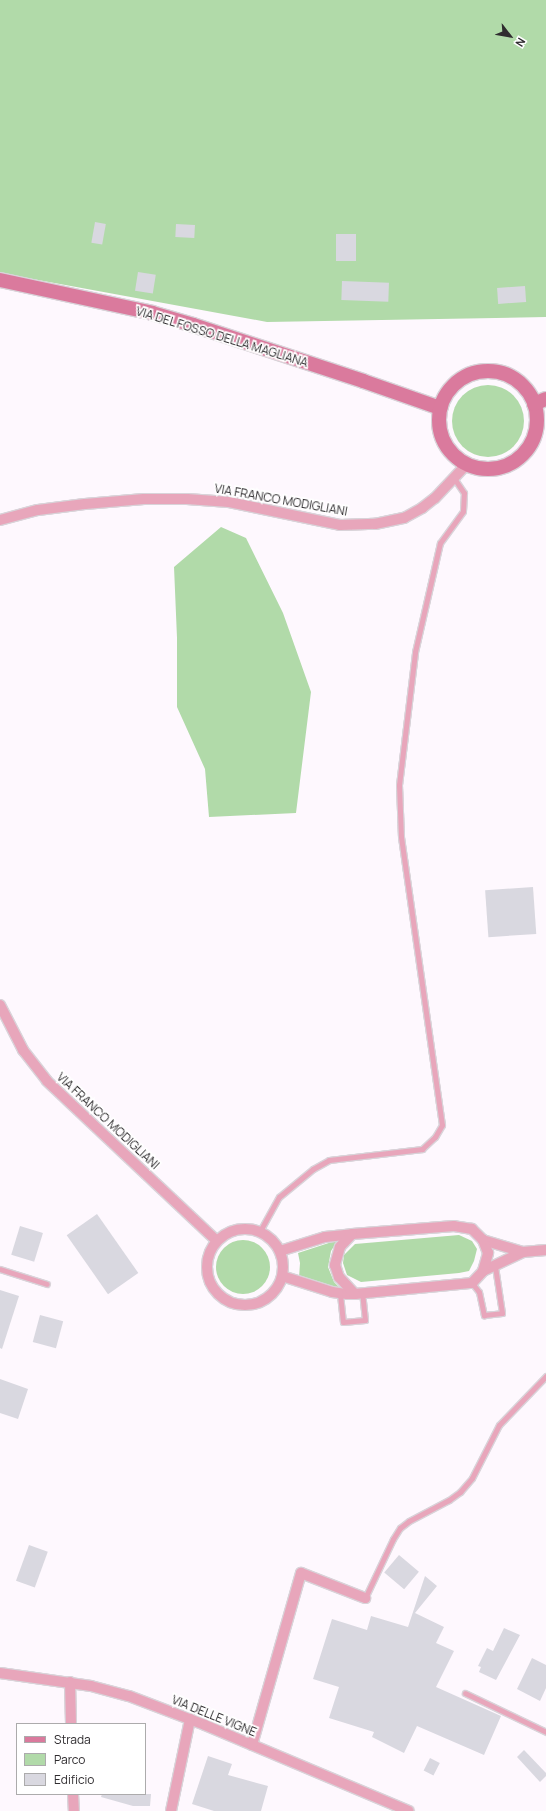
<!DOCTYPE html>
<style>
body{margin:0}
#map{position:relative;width:546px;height:1811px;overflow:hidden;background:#fef8fe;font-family:Manrope,sans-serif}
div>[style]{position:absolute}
.green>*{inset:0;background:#b1daa9}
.round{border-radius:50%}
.building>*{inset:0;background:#d9d8e0;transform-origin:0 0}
.roads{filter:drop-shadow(1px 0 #d9d3d9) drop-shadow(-1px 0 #d9d3d9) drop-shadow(0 1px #d9d3d9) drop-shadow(0 -1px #d9d3d9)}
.lane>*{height:5px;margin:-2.5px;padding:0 2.5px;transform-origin:2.5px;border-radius:2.5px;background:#e8a6bb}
.street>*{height:10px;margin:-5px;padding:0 5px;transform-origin:5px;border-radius:5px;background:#e8a6bb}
.street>.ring{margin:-5px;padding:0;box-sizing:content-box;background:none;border:10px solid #e8a6bb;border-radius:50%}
.secondary>*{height:14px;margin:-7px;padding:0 7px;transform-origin:7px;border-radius:7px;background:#da7a9d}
.secondary>.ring{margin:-7px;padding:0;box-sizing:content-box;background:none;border:14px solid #da7a9d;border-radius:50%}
span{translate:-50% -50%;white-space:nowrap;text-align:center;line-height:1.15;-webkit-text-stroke:3.5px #fff;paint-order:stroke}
.street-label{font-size:12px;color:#2f2c2f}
.legend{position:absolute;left:16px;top:1723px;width:130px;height:72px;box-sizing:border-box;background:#fff;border:1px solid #acabac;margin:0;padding:5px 7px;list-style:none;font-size:12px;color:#2f2c2f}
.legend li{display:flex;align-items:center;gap:8px;height:20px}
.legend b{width:20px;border:1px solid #acabac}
.north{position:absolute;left:490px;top:16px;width:40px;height:40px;-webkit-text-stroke:3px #fff;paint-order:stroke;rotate:121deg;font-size:11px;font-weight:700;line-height:16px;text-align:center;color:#2f2c2f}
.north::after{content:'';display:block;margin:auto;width:14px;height:18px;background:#2f2c2f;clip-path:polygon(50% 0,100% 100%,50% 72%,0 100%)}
</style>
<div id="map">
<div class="green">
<i style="clip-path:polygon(0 0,546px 0,546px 317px,267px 322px,0 273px)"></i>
<i class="round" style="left:452px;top:385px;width:72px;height:72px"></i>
<i style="clip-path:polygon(221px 527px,246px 538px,283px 613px,311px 692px,296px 813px,209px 817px,205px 769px,177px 707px,177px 638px,174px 567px)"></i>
<i style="clip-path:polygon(459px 1235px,472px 1241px,477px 1249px,474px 1261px,469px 1271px,459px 1273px,361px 1282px,347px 1275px,343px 1263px,344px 1255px,355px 1244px)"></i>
<i style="clip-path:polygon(338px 1240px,331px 1251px,328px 1267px,334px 1282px,341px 1289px,299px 1278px,300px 1263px,298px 1253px)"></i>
<i class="round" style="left:216px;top:1240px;width:54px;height:54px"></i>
</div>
<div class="building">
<i style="left:95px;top:222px;width:11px;height:21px;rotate:10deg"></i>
<i style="left:176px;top:224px;width:19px;height:13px;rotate:3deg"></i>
<i style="left:336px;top:234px;width:20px;height:27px"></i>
<i style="left:138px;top:272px;width:18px;height:19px;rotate:9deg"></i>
<i style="left:342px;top:281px;width:47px;height:19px;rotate:2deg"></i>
<i style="left:525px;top:286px;width:16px;height:28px;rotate:86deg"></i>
<i style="left:533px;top:887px;width:47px;height:48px;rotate:86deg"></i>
<i style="left:97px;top:1214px;width:72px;height:37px;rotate:55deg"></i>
<i style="left:20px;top:1226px;width:24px;height:30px;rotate:17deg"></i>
<i style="clip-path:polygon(0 1290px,19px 1296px,2px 1349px,0 1348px)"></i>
<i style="left:40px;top:1315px;width:24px;height:28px;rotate:15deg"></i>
<i style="clip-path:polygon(0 1379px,28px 1389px,18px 1419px,0 1413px)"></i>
<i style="left:29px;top:1545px;width:20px;height:38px;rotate:20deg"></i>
<i style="left:399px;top:1555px;width:26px;height:23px;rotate:40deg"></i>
<i style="clip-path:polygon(425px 1576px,437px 1586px,415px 1613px,444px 1627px,436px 1643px,454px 1651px,436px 1687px,501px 1716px,484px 1755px,417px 1726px,404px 1753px,372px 1737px,374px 1732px,329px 1718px,339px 1687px,313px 1679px,332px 1619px,367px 1630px,371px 1616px,408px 1627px)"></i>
<i style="clip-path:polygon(504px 1628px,520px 1635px,496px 1680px,479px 1672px,481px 1667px,478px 1666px,487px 1648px,493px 1651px)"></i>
<i style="clip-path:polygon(532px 1658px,546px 1665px,546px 1688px,540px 1701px,517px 1689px)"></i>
<i style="clip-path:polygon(524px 1750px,546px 1773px,546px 1776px,540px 1782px,517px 1757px)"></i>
<i style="clip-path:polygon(208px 1756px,232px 1764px,228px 1775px,268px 1786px,261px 1811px,214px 1811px,192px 1804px)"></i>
<i style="left:430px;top:1758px;width:11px;height:14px;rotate:27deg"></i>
<i style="clip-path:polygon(102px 1794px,151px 1794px,150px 1806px,133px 1806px,101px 1797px)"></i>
</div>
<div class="roads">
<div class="lane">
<i style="left:260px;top:1231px;width:39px;rotate:-61deg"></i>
<i style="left:279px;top:1197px;width:44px;rotate:-39.5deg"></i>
<i style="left:313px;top:1169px;width:18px;rotate:-29deg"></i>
<i style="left:329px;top:1160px;width:94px;rotate:-6.7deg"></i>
<i style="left:422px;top:1149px;width:18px;rotate:-43deg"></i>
<i style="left:435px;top:1137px;width:14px;rotate:-60deg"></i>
<i style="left:442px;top:1125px;width:291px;rotate:-98.1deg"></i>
<i style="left:401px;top:837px;width:52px;rotate:-92.2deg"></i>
<i style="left:399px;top:785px;width:134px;rotate:-83.1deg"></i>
<i style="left:415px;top:652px;width:112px;rotate:-77.1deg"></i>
<i style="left:440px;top:543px;width:39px;rotate:-54deg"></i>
<i style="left:463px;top:511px;width:18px;rotate:-87deg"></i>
<i style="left:464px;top:493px;width:18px;rotate:-124deg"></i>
<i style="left:0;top:1269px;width:49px;rotate:17.7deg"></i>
<i style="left:472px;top:1283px;width:11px;rotate:52deg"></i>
<i style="left:479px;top:1292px;width:24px;rotate:78deg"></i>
<i style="left:484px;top:1315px;width:18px;rotate:-6deg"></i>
<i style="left:502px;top:1313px;width:48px;rotate:-98.5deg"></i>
<i style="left:340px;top:1294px;width:28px;rotate:84deg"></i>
<i style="left:343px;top:1322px;width:22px;rotate:-5deg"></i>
<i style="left:365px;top:1320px;width:27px;rotate:-96deg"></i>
<i style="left:365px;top:1598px;width:65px;rotate:-64.6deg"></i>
<i style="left:393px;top:1539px;width:13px;rotate:-58deg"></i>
<i style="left:400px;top:1528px;width:11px;rotate:-38deg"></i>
<i style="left:409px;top:1521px;width:45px;rotate:-27.7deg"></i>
<i style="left:449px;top:1500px;width:14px;rotate:-36deg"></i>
<i style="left:460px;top:1492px;width:18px;rotate:-49deg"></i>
<i style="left:472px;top:1478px;width:59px;rotate:-63deg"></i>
<i style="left:499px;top:1425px;width:68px;rotate:-46.2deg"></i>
<i style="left:465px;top:1693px;width:90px;rotate:25.7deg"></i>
</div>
<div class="street">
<i style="left:0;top:520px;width:39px;rotate:-15deg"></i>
<i style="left:38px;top:510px;width:47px;rotate:-7.3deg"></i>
<i style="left:85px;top:504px;width:59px;rotate:-4.8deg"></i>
<i style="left:144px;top:499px;width:43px"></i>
<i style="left:187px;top:499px;width:42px;rotate:4.1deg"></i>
<i style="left:229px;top:502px;width:113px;rotate:11.7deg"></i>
<i style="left:340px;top:525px;width:35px;rotate:-2deg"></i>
<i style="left:375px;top:524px;width:30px;rotate:-12deg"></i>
<i style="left:404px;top:518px;width:21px;rotate:-29deg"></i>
<i style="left:422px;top:508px;width:16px;rotate:-38deg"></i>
<i style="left:435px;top:498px;width:45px;rotate:-46.8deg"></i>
<i style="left:0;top:1005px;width:51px;rotate:62.9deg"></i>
<i style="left:23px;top:1050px;width:39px;rotate:52deg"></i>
<i style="left:47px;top:1081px;width:233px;rotate:43.3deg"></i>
<i class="ring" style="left:207px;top:1229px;width:66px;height:66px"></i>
<i style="left:280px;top:1251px;width:47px;rotate:-17.3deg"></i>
<i style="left:325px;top:1237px;width:27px;rotate:-6deg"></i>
<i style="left:523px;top:1252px;width:23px;rotate:-5deg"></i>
<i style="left:483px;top:1271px;width:44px;rotate:-25.4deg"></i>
<i style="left:523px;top:1252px;width:42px;rotate:-163.3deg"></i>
<i style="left:282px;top:1276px;width:52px;rotate:17.7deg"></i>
<i style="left:332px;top:1292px;width:15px;rotate:8deg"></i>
<i style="left:347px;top:1294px;width:8px"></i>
<i style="left:355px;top:1294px;width:118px;rotate:-5.4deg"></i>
<i style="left:472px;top:1283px;width:16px;rotate:-47deg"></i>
<i style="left:483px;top:1271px;width:19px;rotate:-74deg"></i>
<i style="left:488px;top:1253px;width:14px;rotate:-111deg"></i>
<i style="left:483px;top:1240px;width:16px;rotate:-135deg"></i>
<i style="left:472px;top:1229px;width:18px;rotate:-171deg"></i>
<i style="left:454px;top:1226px;width:102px;rotate:175.5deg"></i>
<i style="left:352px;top:1234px;width:18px;rotate:133deg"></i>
<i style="left:340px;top:1247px;width:19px;rotate:106deg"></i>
<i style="left:335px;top:1265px;width:13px;rotate:72deg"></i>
<i style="left:339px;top:1277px;width:23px;rotate:47deg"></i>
<i style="left:0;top:1673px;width:92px;rotate:8.1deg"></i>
<i style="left:91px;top:1686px;width:39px;rotate:15deg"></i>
<i style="left:129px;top:1696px;width:81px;rotate:20.9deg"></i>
<i style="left:205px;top:1725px;width:221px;rotate:22.9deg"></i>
<i style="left:70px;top:1682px;width:42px;rotate:88.6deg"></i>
<i style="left:252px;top:1745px;width:179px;rotate:-74.1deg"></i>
<i style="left:301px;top:1573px;width:69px;rotate:21.3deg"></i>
<i style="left:73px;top:1794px;width:17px;rotate:87deg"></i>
<i style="left:171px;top:1811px;width:94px;rotate:-78.3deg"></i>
</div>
<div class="secondary">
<i style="left:0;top:280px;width:156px;rotate:12.2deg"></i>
<i style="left:152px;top:313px;width:43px;rotate:16.3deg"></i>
<i style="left:193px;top:325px;width:179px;rotate:18.2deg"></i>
<i style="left:363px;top:381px;width:82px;rotate:19.3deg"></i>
<i class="ring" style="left:439px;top:371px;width:84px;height:84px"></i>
<i style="left:534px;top:404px;width:13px;rotate:-23deg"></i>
</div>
</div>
<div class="street-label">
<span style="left:222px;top:337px;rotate:17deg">VIA DEL FOSSO DELLA MAGLIANA</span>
<span style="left:281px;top:500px;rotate:10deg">VIA FRANCO MODIGLIANI</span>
<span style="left:108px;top:1121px;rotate:43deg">VIA FRANCO MODIGLIANI</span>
<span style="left:214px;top:1716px;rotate:22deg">VIA DELLE VIGNE</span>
</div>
<ul class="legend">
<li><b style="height:5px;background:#da7a9d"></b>Strada</li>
<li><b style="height:11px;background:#b1daa9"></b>Parco</li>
<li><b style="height:11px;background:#d9d8e0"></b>Edificio</li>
</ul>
<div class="north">N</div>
</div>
